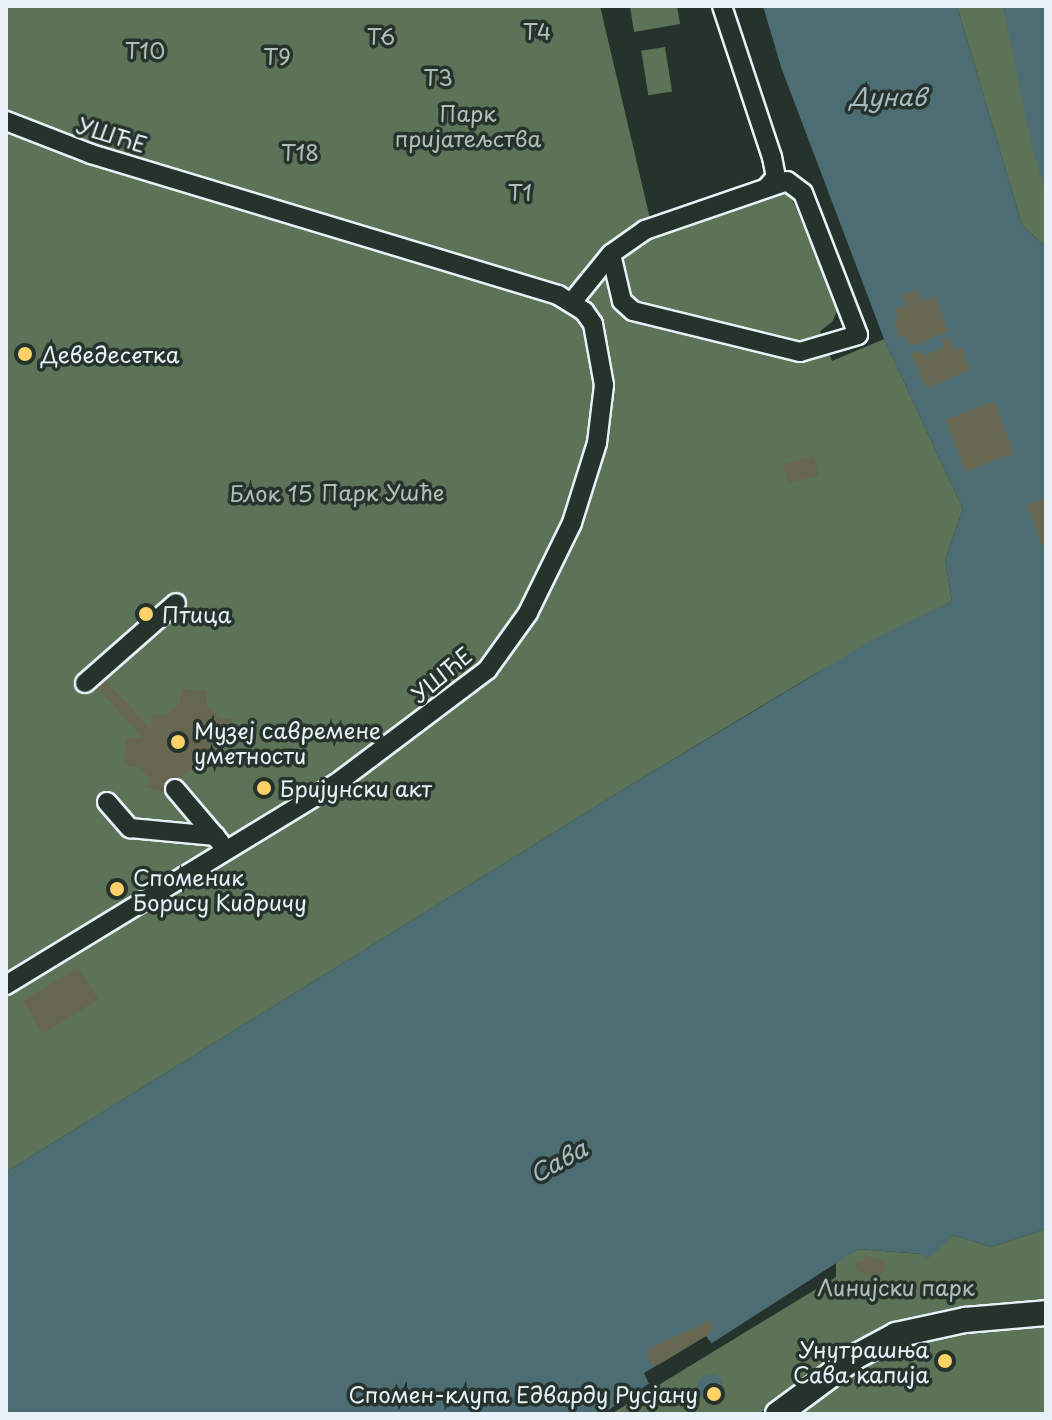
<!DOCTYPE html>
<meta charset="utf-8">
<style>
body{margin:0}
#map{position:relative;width:1052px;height:1420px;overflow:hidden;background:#26332d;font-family:"Playpen Sans",sans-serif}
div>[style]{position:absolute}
.green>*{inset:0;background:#5d7357;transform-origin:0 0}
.water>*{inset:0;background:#4d6d74}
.round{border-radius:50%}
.pier>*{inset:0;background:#26332d}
.building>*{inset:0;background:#676651;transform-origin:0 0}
.roads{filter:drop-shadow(2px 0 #e8f1f8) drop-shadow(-2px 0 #e8f1f8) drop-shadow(0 2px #e8f1f8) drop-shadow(0 -2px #e8f1f8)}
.minor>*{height:18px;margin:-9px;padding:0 9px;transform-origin:9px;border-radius:9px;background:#26332d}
.major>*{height:24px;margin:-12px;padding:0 12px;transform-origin:12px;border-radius:12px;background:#26332d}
.dots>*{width:22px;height:22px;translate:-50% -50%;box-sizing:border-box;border:4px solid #26332d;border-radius:50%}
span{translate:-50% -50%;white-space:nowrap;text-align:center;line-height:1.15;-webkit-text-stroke:7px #26332d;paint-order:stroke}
.park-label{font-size:22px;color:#b0bfb8}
.street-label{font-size:22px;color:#e8f1f8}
.poi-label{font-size:22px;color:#e8f1f8}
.left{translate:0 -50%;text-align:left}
.right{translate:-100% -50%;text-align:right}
.water-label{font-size:24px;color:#aabcc3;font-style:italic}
.frame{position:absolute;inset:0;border:8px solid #e8f1f8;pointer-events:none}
</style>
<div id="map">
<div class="green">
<i style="clip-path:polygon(6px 6px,600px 6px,652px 227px,782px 175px,838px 309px,832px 322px,820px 331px,832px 361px,884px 339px,963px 509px,945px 560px,952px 601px,813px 675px,629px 786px,6px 1172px)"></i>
<i style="clip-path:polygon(630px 6px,677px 6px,680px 24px,634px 32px)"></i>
<i style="clip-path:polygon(957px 6px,1003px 6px,1046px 195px,1046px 247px,1022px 225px)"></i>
<i style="left:665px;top:47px;width:45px;height:24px;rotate:81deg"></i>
<i style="clip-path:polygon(1046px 1229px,1046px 1300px,921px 1315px,858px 1342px,759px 1414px,611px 1414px,836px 1277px,836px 1262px,858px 1249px,922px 1254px,927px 1259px,953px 1235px,991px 1247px)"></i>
<i style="clip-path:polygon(1046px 1324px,1046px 1414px,791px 1414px,860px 1366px,937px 1335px)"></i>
</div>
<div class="water">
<i style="clip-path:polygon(763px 6px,957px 6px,1022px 225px,1046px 247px,1046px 1229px,991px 1247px,953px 1235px,927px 1260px,922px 1254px,858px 1249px,602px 1414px,6px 1414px,6px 1172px,629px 786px,872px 640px,952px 601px,945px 560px,963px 509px,884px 339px,781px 67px)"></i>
<i style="clip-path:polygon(1003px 6px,1046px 6px,1046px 195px,1031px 143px)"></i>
<i class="round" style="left:697px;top:1374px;width:26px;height:26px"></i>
</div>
<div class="pier">
<i style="clip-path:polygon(706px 1336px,712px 1344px,649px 1384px,644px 1373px)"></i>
</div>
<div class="building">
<i style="clip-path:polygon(917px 290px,921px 301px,935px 296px,948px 332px,910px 347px,906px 336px,900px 338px,893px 319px,898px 317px,895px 309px,906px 305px,902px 295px)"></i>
<i style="clip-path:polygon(949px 337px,955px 350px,961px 347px,970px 369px,927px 389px,911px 354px,920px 350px,923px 356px,945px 347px,941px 340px)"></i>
<i style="left:994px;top:401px;width:56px;height:52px;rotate:69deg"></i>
<i style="left:814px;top:456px;width:20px;height:32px;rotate:75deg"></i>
<i style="clip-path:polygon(1046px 498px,1046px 544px,1042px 546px,1027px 505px)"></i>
<i style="clip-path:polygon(104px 679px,151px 729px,153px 714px,167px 715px,180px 703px,181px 689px,207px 691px,207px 704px,219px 718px,232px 719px,230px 746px,217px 745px,203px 757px,202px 771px,188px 770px,176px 781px,175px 795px,144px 787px,150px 779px,139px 767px,124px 766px,125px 739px,142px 737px,96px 686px)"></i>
<i style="left:78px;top:967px;width:38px;height:65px;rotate:58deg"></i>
<i style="clip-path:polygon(865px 1255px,885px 1261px,884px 1272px,871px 1277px,855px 1269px,856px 1261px,864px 1262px)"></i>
<i style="clip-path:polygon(710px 1320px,712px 1330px,706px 1336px,658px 1365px,650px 1364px,647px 1350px)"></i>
</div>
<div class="roads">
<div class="minor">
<i style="left:722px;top:6px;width:159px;rotate:71.7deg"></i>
<i style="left:772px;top:157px;width:20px;rotate:79deg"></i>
<i style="left:776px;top:177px;width:15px;rotate:132deg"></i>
<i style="left:6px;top:121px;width:91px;rotate:21.2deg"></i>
<i style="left:91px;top:154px;width:488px;rotate:16.8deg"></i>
<i style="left:558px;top:295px;width:31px;rotate:32deg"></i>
<i style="left:584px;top:311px;width:16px;rotate:55deg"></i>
<i style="left:593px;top:324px;width:62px;rotate:79.8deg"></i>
<i style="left:604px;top:385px;width:58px;rotate:96.9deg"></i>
<i style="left:597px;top:443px;width:84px;rotate:107.4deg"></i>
<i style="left:572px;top:523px;width:100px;rotate:116.1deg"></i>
<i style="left:528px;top:613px;width:70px;rotate:125.7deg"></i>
<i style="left:487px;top:670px;width:188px;rotate:143deg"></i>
<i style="left:337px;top:783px;width:388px;rotate:148.6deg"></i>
<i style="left:572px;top:302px;width:62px;rotate:-50.9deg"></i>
<i style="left:611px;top:254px;width:42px;rotate:-35.2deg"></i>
<i style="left:645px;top:230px;width:150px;rotate:-19deg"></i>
<i style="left:787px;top:181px;width:20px;rotate:37deg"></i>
<i style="left:803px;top:193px;width:152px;rotate:68.8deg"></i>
<i style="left:858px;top:335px;width:60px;rotate:163.7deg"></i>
<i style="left:800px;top:352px;width:172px;rotate:-166.2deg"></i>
<i style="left:633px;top:311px;width:15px;rotate:-138deg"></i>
<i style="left:622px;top:301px;width:48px;rotate:-103.2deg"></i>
<i style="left:85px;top:683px;width:121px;rotate:-41.3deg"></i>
<i style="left:175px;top:789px;width:70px;rotate:49.7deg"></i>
<i style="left:107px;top:802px;width:35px;rotate:49deg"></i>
<i style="left:130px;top:828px;width:86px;rotate:5.3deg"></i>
</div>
<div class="major">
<i style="left:778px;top:1414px;width:96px;rotate:-36.5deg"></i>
<i style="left:855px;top:1357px;width:47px;rotate:-28.2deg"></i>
<i style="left:896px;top:1335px;width:71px;rotate:-12.3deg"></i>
<i style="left:965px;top:1320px;width:81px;rotate:-4.9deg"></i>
</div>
</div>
<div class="dots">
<i style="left:25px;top:354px;background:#ffd166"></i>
<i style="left:146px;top:614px;background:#ffd166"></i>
<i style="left:178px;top:742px;background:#ffd166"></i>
<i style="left:264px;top:788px;background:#ffd166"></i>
<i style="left:117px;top:889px;background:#ffd166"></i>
<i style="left:945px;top:1361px;background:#ffd166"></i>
<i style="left:714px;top:1394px;background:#ffd166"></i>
</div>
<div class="park-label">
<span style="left:537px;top:31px">Т4</span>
<span style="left:381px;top:36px">Т6</span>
<span style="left:145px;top:50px">Т10</span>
<span style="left:277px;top:56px">Т9</span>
<span style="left:438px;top:77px">Т3</span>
<span style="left:468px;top:125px">Парк<br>пријатељства</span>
<span style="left:300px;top:152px">Т18</span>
<span style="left:520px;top:192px">Т1</span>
<span style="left:383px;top:492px">Парк Ушће</span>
<span style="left:271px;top:493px">Блок 15</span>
<span style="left:896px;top:1287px">Линијски парк</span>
</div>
<div class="street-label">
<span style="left:112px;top:134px;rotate:17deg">УШЋЕ</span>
<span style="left:441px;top:674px;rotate:-40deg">УШЋЕ</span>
</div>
<div class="poi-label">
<span class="left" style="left:41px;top:354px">Деведесетка</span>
<span class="left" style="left:162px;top:614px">Птица</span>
<span class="left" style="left:194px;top:742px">Музеј савремене<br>уметности</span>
<span class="left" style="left:280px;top:788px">Бријунски акт</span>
<span class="left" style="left:133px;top:889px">Споменик<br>Борису Кидричу</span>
<span class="right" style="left:929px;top:1361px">Унутрашња<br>Сава капија</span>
<span class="right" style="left:698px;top:1394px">Спомен-клупа Едварду Русјану</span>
</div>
<div class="water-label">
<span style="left:888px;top:97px">Дунав</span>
<span style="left:558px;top:1161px;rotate:-29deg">Сава</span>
</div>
<div class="frame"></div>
</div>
